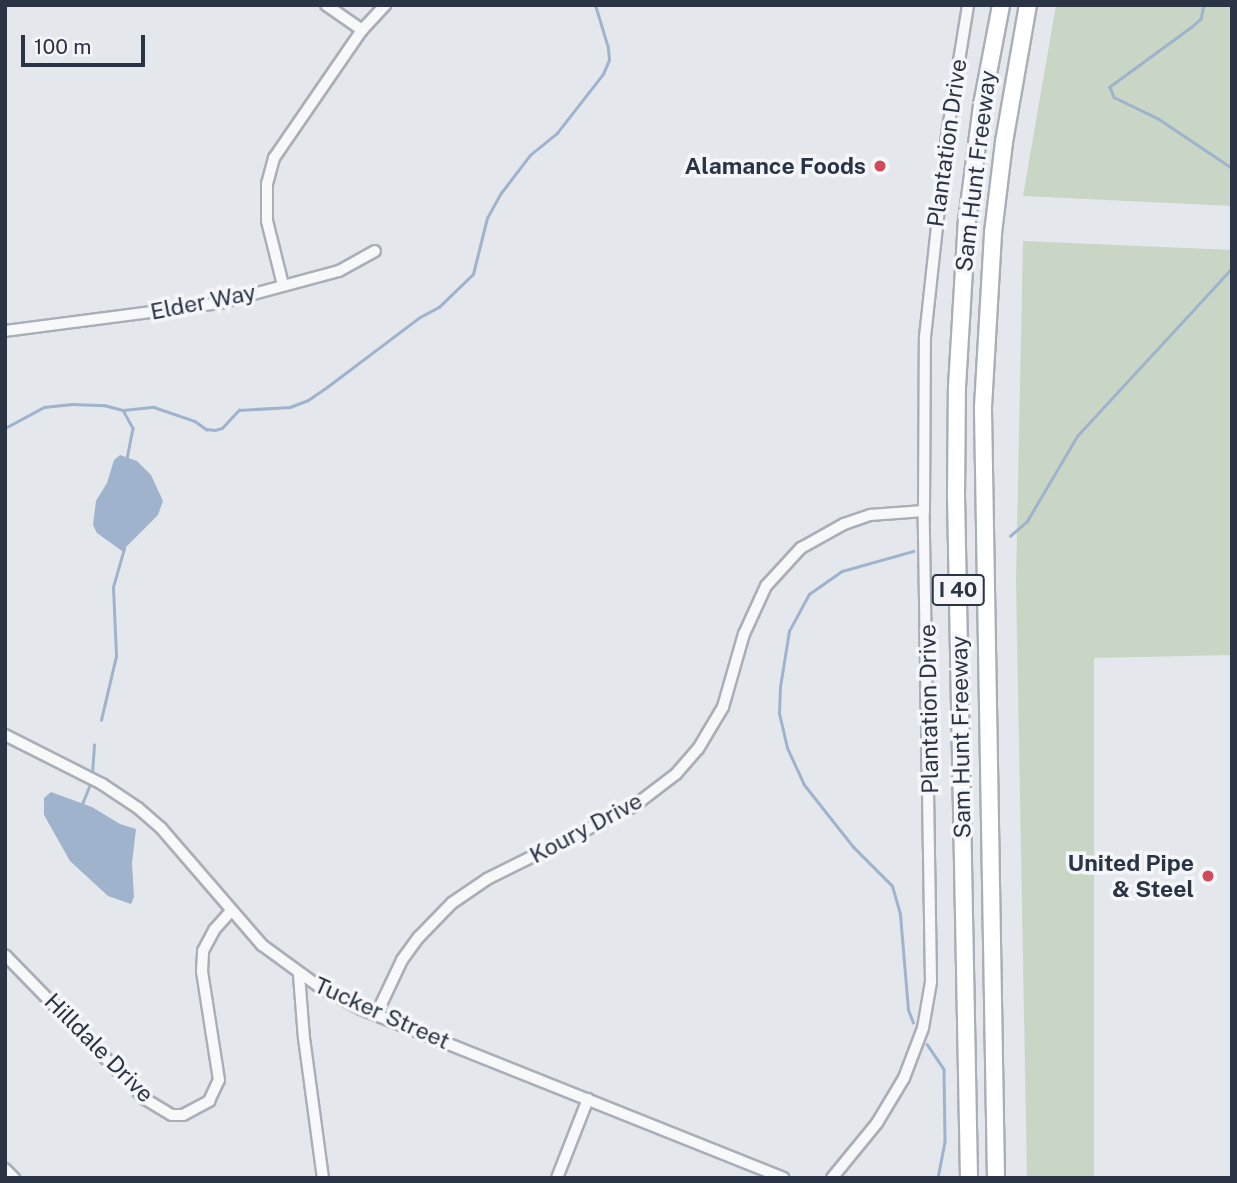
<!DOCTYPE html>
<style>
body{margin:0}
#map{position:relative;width:1237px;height:1183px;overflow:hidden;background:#e4e7ec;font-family:"Public Sans",sans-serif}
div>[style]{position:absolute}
.green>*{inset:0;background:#c9d6c5}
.water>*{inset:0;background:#9fb4cc}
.stream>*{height:2.5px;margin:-1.25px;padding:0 1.25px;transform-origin:1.25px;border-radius:1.25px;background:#9fb4cc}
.roads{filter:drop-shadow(2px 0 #a9aeb7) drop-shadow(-2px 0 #a9aeb7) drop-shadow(0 2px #a9aeb7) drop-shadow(0 -2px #a9aeb7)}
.minor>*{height:10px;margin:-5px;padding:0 5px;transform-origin:5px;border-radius:5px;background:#f7f8fa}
.highway>*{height:16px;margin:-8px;padding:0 8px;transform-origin:8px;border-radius:8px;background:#fff}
.dots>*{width:19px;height:19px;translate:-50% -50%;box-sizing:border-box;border:4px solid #f4f6f9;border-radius:50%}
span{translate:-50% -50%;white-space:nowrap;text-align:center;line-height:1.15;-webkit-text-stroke:7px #f4f6f9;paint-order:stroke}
.shield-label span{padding:2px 5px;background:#f4f6f9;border:2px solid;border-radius:5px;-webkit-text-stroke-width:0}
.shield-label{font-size:21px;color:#2b3445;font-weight:700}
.street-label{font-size:23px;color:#2b3445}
.poi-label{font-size:23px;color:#2b3445;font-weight:700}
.right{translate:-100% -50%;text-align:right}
.frame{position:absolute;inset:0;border:7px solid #2b3445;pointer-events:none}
.scale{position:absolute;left:21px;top:35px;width:124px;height:32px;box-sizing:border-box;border:4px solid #2b3445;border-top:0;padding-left:9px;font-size:21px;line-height:24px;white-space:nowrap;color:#2b3445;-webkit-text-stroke:5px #f4f6f9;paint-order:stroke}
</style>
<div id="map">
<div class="green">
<i style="clip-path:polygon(1056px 5px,1232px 5px,1232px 206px,1023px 196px)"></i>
<i style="clip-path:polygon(1023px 241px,1232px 250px,1232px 655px,1094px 658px,1094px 1178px,1027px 1178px,1016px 580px)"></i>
</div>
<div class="water">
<i style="clip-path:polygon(120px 455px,137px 461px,151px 475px,163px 501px,158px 515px,122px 551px,97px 533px,93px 525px,96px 501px,107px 483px,114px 460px)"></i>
<i style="clip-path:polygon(51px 792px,92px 807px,120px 824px,136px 829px,132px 863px,134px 897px,131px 904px,108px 896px,70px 861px,44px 815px,44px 798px)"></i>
</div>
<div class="stream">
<i style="left:1204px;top:5px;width:14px;rotate:102deg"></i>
<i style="left:1201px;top:19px;width:12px;rotate:138deg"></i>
<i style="left:1192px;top:27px;width:102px;rotate:143.8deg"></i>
<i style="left:1110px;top:87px;width:11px;rotate:68deg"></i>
<i style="left:1114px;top:97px;width:50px;rotate:26.1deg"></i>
<i style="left:1159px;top:119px;width:88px;rotate:33.9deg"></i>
<i style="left:123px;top:410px;width:21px;rotate:61deg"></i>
<i style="left:133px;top:428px;width:31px;rotate:101deg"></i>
<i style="left:5px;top:428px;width:44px;rotate:-28.3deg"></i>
<i style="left:44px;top:407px;width:28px;rotate:-6deg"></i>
<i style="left:72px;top:404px;width:32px;rotate:2deg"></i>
<i style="left:104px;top:405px;width:20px;rotate:15deg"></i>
<i style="left:123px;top:410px;width:31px;rotate:-6deg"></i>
<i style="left:154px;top:407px;width:43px;rotate:18.9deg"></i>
<i style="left:195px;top:421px;width:14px;rotate:36deg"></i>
<i style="left:206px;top:429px;width:9px;rotate:6deg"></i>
<i style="left:215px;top:430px;width:7px;rotate:-16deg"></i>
<i style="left:222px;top:428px;width:25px;rotate:-47deg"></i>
<i style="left:239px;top:410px;width:51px;rotate:-3.4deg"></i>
<i style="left:290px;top:407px;width:19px;rotate:-21deg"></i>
<i style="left:308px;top:400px;width:23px;rotate:-34deg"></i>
<i style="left:327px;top:387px;width:116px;rotate:-37deg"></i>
<i style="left:420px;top:317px;width:21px;rotate:-28deg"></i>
<i style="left:439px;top:307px;width:47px;rotate:-44.1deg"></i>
<i style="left:473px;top:274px;width:58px;rotate:-76deg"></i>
<i style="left:487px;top:218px;width:29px;rotate:-61deg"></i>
<i style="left:501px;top:193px;width:48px;rotate:-52.7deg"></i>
<i style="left:530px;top:155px;width:35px;rotate:-39deg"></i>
<i style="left:557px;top:133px;width:75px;rotate:-52.1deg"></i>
<i style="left:603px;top:74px;width:15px;rotate:-67deg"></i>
<i style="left:609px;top:60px;width:12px;rotate:-95deg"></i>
<i style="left:608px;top:48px;width:45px;rotate:-106.8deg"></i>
<i style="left:1010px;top:536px;width:23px;rotate:-41deg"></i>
<i style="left:1027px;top:521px;width:99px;rotate:-59.5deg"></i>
<i style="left:1077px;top:436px;width:229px;rotate:-47.3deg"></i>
<i style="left:101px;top:720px;width:66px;rotate:-76.8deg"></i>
<i style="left:116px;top:656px;width:69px;rotate:-92.5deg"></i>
<i style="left:113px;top:587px;width:40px;rotate:-74deg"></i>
<i style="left:92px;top:774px;width:29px;rotate:-86deg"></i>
<i style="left:82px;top:804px;width:22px;rotate:-68deg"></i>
<i style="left:913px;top:1023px;width:14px;rotate:-111deg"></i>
<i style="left:908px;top:1010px;width:96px;rotate:-94.8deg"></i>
<i style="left:900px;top:914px;width:29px;rotate:-106deg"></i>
<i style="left:892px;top:886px;width:55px;rotate:-135deg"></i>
<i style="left:853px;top:847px;width:79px;rotate:-128.3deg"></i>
<i style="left:804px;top:785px;width:41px;rotate:-114.7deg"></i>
<i style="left:787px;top:748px;width:35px;rotate:-103deg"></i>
<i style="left:779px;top:714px;width:27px;rotate:-88deg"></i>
<i style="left:780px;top:687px;width:57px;rotate:-80.9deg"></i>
<i style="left:789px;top:631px;width:42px;rotate:-61.6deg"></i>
<i style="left:809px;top:594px;width:40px;rotate:-34.9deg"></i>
<i style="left:842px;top:571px;width:74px;rotate:-15.7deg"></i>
<i style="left:927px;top:1044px;width:30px;rotate:56deg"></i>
<i style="left:944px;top:1069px;width:73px;rotate:89.2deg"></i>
<i style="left:945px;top:1142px;width:37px;rotate:101deg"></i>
</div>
<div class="roads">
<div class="minor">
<i style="left:326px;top:5px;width:44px;rotate:34.8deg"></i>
<i style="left:283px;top:285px;width:66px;rotate:-104deg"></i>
<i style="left:267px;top:221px;width:37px;rotate:-90deg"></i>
<i style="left:267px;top:184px;width:27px;rotate:-75deg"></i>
<i style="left:274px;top:158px;width:155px;rotate:-55.5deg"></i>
<i style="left:362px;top:30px;width:34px;rotate:-47deg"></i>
<i style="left:5px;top:331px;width:217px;rotate:-7.4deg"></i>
<i style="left:220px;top:303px;width:123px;rotate:-15.1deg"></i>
<i style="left:339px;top:271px;width:41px;rotate:-29.1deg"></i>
<i style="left:5px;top:735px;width:109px;rotate:26.8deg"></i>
<i style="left:102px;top:784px;width:43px;rotate:33.7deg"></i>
<i style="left:138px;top:808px;width:30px;rotate:41deg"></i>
<i style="left:161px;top:828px;width:155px;rotate:49.2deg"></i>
<i style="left:262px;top:945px;width:73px;rotate:36.1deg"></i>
<i style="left:321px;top:988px;width:45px;rotate:27.7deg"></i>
<i style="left:361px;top:1009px;width:455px;rotate:21.8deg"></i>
<i style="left:5px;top:955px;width:201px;rotate:45.8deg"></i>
<i style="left:145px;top:1099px;width:31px;rotate:31deg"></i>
<i style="left:172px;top:1115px;width:11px"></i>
<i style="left:183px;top:1115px;width:30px;rotate:-28deg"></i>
<i style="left:209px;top:1101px;width:23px;rotate:-65deg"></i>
<i style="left:219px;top:1080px;width:109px;rotate:-98.9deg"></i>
<i style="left:202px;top:972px;width:21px;rotate:-87deg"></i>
<i style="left:203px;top:951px;width:24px;rotate:-62deg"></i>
<i style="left:214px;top:930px;width:24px;rotate:-48deg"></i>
<i style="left:299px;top:975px;width:63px;rotate:85.5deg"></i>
<i style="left:304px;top:1038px;width:141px;rotate:82.3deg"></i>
<i style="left:376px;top:1015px;width:61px;rotate:-64.7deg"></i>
<i style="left:402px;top:960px;width:29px;rotate:-54deg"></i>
<i style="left:419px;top:937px;width:47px;rotate:-45.9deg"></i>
<i style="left:452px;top:903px;width:42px;rotate:-34.4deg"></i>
<i style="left:487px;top:879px;width:164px;rotate:-26.4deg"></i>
<i style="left:634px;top:806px;width:53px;rotate:-37.3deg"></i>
<i style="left:676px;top:774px;width:33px;rotate:-49deg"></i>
<i style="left:698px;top:749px;width:49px;rotate:-59.2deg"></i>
<i style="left:723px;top:707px;width:76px;rotate:-74deg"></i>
<i style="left:744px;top:634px;width:53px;rotate:-65.4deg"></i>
<i style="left:766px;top:586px;width:52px;rotate:-47.4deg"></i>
<i style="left:801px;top:548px;width:49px;rotate:-29.2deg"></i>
<i style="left:844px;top:524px;width:28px;rotate:-19deg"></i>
<i style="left:870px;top:515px;width:54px;rotate:-4.2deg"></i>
<i style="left:5px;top:1169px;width:13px;rotate:45deg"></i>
<i style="left:557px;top:1178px;width:85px;rotate:-68.6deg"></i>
<i style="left:832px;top:1178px;width:71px;rotate:-50.7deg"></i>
<i style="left:877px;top:1123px;width:52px;rotate:-59deg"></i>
<i style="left:904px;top:1078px;width:53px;rotate:-69.2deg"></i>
<i style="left:923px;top:1028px;width:47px;rotate:-80.1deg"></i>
<i style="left:931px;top:982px;width:471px;rotate:-90.9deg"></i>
<i style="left:924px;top:511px;width:174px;rotate:-89.7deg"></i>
<i style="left:925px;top:337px;width:203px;rotate:-83.8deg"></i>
<i style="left:947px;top:135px;width:132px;rotate:-80.8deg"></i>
</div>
<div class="highway">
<i style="left:969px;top:1178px;width:682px;rotate:-91.09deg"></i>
<i style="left:956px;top:496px;width:109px;rotate:-89.5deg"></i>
<i style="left:957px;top:387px;width:166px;rotate:-86.6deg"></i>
<i style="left:967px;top:221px;width:117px;rotate:-82.6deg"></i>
<i style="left:982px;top:105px;width:102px;rotate:-79.2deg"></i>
<i style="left:996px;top:1178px;width:771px;rotate:-90.97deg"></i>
<i style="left:983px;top:407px;width:174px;rotate:-86.7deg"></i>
<i style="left:993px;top:233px;width:92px;rotate:-83.1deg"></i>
<i style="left:1004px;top:142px;width:139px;rotate:-80.1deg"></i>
</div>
</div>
<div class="dots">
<i style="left:880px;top:166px;background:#d1495b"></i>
<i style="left:1208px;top:876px;background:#d1495b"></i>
</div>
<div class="shield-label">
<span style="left:958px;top:590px">I 40</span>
</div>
<div class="street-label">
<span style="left:947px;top:143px;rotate:-82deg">Plantation Drive</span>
<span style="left:976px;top:171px;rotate:-83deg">Sam Hunt Freeway</span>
<span style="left:203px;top:302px;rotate:-11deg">Elder Way</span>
<span style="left:929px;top:709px;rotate:-91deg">Plantation Drive</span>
<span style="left:961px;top:737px;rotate:-91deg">Sam Hunt Freeway</span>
<span style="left:586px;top:828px;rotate:-28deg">Koury Drive</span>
<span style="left:382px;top:1013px;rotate:24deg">Tucker Street</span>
<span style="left:99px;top:1048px;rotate:45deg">Hilldale Drive</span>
</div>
<div class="poi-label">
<span class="right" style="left:866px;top:166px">Alamance Foods</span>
<span class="right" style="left:1194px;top:876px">United Pipe<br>&amp; Steel</span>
</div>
<div class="frame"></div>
<div class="scale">100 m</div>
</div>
